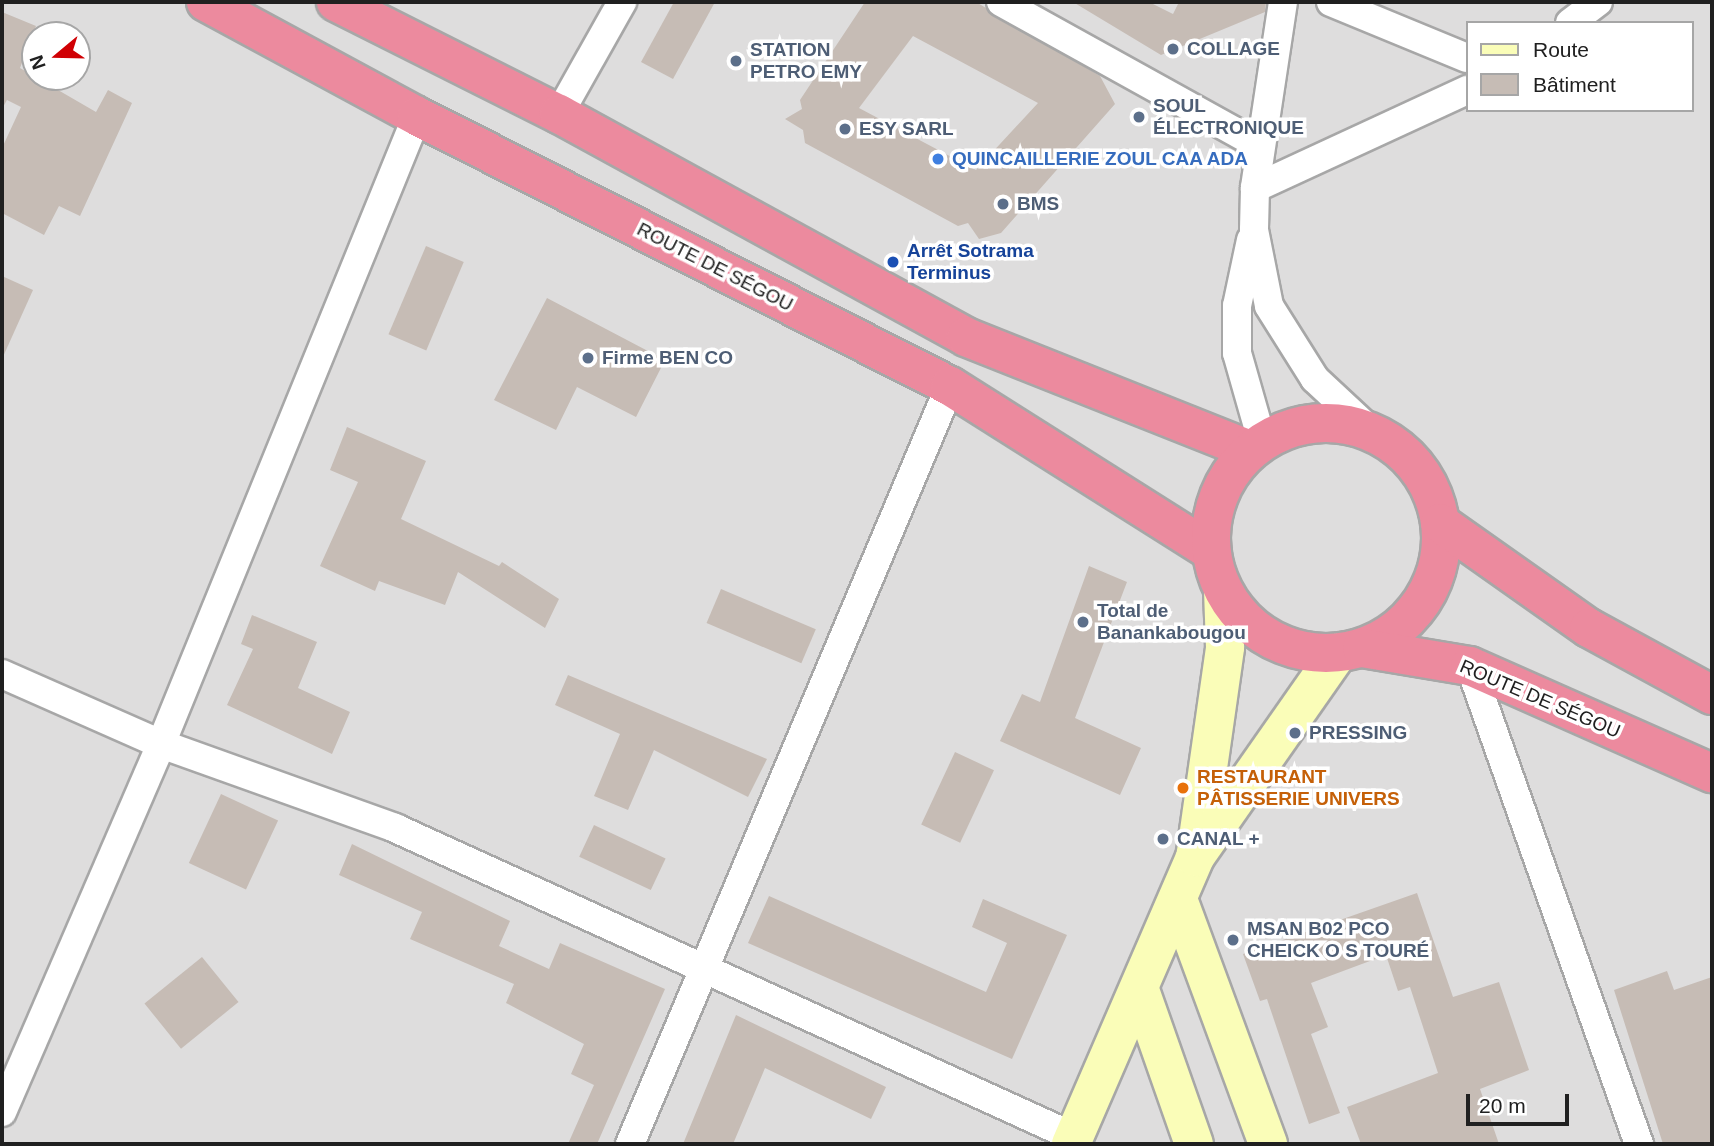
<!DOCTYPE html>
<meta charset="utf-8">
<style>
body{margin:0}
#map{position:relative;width:1714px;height:1146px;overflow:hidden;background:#f1ede6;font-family:Helvetica,sans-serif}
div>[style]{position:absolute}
.residential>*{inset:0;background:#dedddd}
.building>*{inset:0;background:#c6bcb5;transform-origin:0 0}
.roads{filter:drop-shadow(2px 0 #a7a7a7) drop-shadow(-2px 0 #a7a7a7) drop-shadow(0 2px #a7a7a7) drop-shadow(0 -2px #a7a7a7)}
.street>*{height:28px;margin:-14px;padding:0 14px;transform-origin:14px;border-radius:14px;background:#fff}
.secondary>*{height:38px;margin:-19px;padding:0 19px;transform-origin:19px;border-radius:19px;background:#fafdb8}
.highway>*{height:38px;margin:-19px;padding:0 19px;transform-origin:19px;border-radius:19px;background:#ec8a9e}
.highway>.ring{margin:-19px;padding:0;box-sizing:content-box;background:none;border:38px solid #ec8a9e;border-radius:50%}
.dots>*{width:19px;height:19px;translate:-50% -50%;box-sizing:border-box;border:4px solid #fff;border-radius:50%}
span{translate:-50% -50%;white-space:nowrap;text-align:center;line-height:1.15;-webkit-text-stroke:7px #fff;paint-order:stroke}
.service-label{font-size:19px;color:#4e5e75;font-weight:700}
.left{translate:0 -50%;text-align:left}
.shop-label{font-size:19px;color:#366cbe;font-weight:700}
.transit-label{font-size:19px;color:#164399;font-weight:700}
.street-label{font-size:19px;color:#202020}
.food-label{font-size:19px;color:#c56008;font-weight:700}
.frame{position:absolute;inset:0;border:4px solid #202020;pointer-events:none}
.legend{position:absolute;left:1466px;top:21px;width:228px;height:91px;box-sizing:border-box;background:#fff;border:2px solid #a6a6a6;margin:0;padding:9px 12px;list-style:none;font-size:21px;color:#202020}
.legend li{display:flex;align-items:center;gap:14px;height:35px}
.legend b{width:35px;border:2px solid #a6a6a6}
.north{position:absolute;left:21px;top:21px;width:70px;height:70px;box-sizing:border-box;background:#fff;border:2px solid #a6a6a6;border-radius:50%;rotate:251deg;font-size:19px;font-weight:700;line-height:28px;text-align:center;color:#202020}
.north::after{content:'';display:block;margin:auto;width:24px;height:32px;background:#d00004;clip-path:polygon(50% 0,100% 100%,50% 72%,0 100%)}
.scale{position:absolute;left:1466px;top:1094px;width:103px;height:32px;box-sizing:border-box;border:4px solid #202020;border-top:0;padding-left:9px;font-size:21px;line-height:24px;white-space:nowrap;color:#202020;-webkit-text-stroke:5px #fff;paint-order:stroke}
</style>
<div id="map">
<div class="residential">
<i style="clip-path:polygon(evenodd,2px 2px,1712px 2px,1712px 1144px,2px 1144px,2px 2px,1467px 23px,1691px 23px,1691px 110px,1467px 110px,1467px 23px,2px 2px,35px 35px,77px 35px,77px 77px,35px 77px,35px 35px)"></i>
</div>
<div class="building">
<i style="clip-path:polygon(674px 2px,715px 2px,673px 79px,641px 62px)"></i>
<i style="clip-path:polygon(evenodd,865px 2px,976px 2px,1100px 76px,1115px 104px,1001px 233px,979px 239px,968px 223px,958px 226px,805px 143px,803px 130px,785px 119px,802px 109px,800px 100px,865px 2px,913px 36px,1038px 103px,976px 170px,859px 108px,913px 36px)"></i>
<i style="clip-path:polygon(1073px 2px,1149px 2px,1173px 14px,1179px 2px,1266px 2px,1265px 12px,1161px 55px)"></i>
<i style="clip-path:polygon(2px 12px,36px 26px,20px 68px,96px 112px,108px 90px,132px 103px,80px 216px,59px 206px,44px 235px,2px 213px,2px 148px,21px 107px,7px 100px,2px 109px)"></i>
<i style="left:426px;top:246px;width:41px;height:96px;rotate:23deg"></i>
<i style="clip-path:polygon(2px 276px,33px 290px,2px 359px)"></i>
<i style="clip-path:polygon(547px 298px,665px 360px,636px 417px,577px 387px,556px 430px,494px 400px)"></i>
<i style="clip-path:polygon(347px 427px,426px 461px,401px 519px,499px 566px,502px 562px,559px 599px,545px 628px,458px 572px,445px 605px,379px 581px,375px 591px,320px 566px,358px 482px,330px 470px)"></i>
<i style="clip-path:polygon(1089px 566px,1127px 582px,1075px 718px,1141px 748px,1120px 795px,1000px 741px,1022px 694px,1040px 702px)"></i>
<i style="left:721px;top:589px;width:103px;height:37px;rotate:23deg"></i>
<i style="clip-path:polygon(252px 615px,317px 642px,298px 688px,350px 712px,332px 754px,227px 705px,253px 649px,241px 644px)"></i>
<i style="clip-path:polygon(568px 675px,767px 759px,748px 797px,654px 750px,628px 810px,594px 796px,620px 734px,555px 705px)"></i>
<i style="left:955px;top:752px;width:43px;height:80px;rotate:25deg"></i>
<i style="left:221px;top:794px;width:63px;height:76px;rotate:25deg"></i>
<i style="left:594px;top:825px;width:79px;height:35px;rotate:25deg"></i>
<i style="clip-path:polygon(352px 844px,510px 921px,499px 946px,549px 969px,560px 943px,665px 989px,597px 1144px,568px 1144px,594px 1085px,571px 1074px,584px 1044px,506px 1003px,514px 984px,410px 939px,422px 912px,339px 875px)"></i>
<i style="clip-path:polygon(1417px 893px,1453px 997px,1499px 982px,1529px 1070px,1480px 1089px,1499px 1144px,1361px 1144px,1347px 1107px,1438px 1073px,1410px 987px,1398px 991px,1386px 955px,1311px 983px,1328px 1027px,1311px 1034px,1340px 1113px,1309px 1124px,1267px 999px,1260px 1001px,1243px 954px)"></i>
<i style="clip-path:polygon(769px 896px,986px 992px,1007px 943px,972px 927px,983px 899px,1067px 935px,1012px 1059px,748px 943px)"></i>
<i style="left:202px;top:957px;width:58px;height:74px;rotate:51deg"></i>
<i style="clip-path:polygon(1667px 971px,1674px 990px,1712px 977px,1712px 1144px,1663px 1144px,1614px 990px)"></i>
<i style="clip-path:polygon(736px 1015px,886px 1087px,871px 1119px,765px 1068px,733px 1144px,683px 1144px)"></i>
</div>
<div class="roads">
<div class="street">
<i style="left:1001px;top:2px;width:295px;rotate:29deg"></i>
<i style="left:1283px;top:2px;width:188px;rotate:98.6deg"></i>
<i style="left:1255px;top:188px;width:42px;rotate:91.4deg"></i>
<i style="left:1254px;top:230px;width:77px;rotate:78.8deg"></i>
<i style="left:1269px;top:306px;width:86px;rotate:57.8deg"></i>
<i style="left:1315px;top:379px;width:76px;rotate:42.9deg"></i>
<i style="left:1331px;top:2px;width:147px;rotate:22.4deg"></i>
<i style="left:1570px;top:23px;width:35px;rotate:-37deg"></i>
<i style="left:559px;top:114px;width:129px;rotate:-60.6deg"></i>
<i style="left:1255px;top:188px;width:234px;rotate:-24.8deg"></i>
<i style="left:1251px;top:240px;width:67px;rotate:102deg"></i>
<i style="left:1237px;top:306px;width:47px;rotate:90deg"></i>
<i style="left:1237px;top:353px;width:91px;rotate:74.1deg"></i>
<i style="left:1470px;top:666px;width:507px;rotate:70.53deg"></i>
<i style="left:2px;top:674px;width:174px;rotate:23.8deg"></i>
<i style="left:161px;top:744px;width:249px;rotate:19.7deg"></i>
<i style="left:395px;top:828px;width:746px;rotate:24.47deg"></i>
<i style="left:2px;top:1112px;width:401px;rotate:-66.6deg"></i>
<i style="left:161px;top:744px;width:678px;rotate:-67.82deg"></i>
<i style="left:630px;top:1144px;width:823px;rotate:-67.11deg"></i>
</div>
<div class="secondary">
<i style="left:1196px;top:852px;width:207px;rotate:-81.9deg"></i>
<i style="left:1225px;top:647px;width:56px;rotate:-92deg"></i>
<i style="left:1178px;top:899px;width:261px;rotate:69.8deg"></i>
<i style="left:1140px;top:990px;width:163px;rotate:70.7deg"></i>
<i style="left:1071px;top:1144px;width:313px;rotate:-66.6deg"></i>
<i style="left:1195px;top:857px;width:249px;rotate:-55deg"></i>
</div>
<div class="highway">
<i style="left:206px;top:2px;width:240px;rotate:28.4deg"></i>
<i style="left:417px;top:116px;width:597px;rotate:26.87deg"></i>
<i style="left:950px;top:386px;width:309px;rotate:32.3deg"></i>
<i style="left:336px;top:2px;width:250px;rotate:26.7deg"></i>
<i style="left:559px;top:114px;width:464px;rotate:28.7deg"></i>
<i style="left:966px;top:337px;width:306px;rotate:21.7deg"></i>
<i class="ring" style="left:1211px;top:423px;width:192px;height:192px"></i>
<i style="left:1440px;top:523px;width:182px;rotate:35.2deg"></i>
<i style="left:1589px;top:628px;width:140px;rotate:28.6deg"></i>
<i style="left:1362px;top:648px;width:109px;rotate:9.5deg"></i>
<i style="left:1470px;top:666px;width:265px;rotate:23.9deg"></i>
</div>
</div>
<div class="dots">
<i style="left:1173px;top:49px;background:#5c6f8a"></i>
<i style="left:736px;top:61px;background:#5c6f8a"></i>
<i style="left:1139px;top:117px;background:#5c6f8a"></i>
<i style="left:845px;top:129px;background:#5c6f8a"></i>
<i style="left:938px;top:159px;background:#3f7fe0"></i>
<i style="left:1003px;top:204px;background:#5c6f8a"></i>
<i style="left:893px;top:262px;background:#1a4fb4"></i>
<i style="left:588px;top:358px;background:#5c6f8a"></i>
<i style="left:1083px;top:622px;background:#5c6f8a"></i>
<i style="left:1295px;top:733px;background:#5c6f8a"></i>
<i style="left:1183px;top:788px;background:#e8710a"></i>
<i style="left:1163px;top:839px;background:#5c6f8a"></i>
<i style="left:1233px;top:940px;background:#5c6f8a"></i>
</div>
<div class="service-label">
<span class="left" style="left:1187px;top:49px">COLLAGE</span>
<span class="left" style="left:750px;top:61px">STATION<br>PETRO EMY</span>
<span class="left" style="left:1153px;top:117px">SOUL<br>ÉLECTRONIQUE</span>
<span class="left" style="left:859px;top:129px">ESY SARL</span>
<span class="left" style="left:1017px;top:204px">BMS</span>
<span class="left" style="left:602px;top:358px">Firme BEN CO</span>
<span class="left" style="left:1097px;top:622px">Total de<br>Banankabougou</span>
<span class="left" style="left:1309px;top:733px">PRESSING</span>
<span class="left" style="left:1177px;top:839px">CANAL +</span>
<span class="left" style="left:1247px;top:940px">MSAN B02 PCO<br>CHEICK O S TOURÉ</span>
</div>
<div class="shop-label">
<span class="left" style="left:952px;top:159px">QUINCAILLERIE ZOUL CAA ADA</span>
</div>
<div class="transit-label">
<span class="left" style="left:907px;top:262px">Arrêt Sotrama<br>Terminus</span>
</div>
<div class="street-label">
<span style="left:715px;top:267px;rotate:27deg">ROUTE DE SÉGOU</span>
<span style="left:1540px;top:699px;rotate:23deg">ROUTE DE SÉGOU</span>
</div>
<div class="food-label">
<span class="left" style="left:1197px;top:788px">RESTAURANT<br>PÂTISSERIE UNIVERS</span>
</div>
<div class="frame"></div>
<ul class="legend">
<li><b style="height:9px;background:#fafdb8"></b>Route</li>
<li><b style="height:19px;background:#c6bcb5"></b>Bâtiment</li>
</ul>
<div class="north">N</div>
<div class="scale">20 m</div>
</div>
